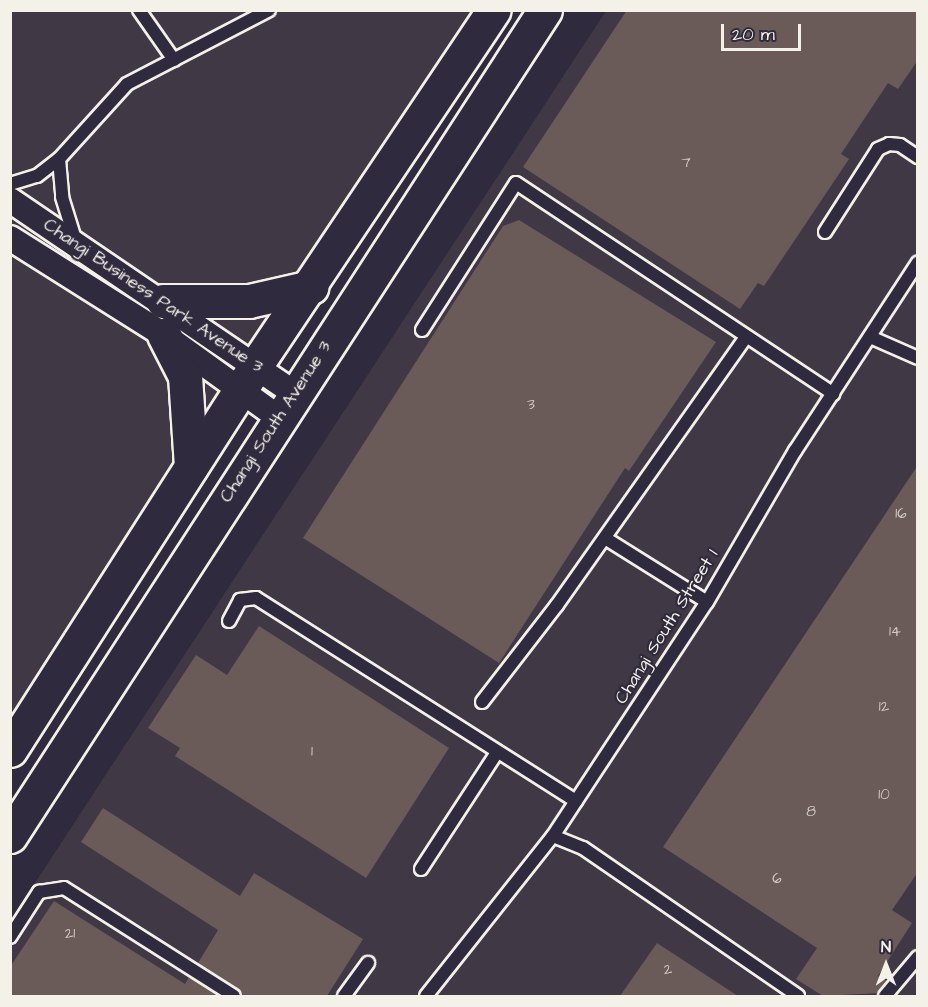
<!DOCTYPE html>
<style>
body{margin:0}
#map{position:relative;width:928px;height:1007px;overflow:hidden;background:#2f2a3d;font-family:"Architects Daughter",sans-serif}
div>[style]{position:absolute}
.built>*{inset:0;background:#413845}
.building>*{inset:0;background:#6a5a58}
.roads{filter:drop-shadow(2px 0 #f4f1e8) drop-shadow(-2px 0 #f4f1e8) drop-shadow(0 2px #f4f1e8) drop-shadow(0 -2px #f4f1e8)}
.lane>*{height:12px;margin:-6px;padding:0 6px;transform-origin:6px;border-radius:6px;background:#2f2a3d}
.street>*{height:24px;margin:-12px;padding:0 12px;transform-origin:12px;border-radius:12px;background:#2f2a3d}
.secondary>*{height:33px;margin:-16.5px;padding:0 16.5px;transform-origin:16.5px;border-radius:16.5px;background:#2f2a3d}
span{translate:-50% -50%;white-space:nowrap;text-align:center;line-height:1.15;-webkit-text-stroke:4.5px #2f2a3d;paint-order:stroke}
.number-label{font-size:15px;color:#d2cbc4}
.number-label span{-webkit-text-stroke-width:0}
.street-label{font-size:18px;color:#f4f1e8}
.frame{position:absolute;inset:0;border:12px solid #f4f1e8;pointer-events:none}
.north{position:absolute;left:856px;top:935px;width:60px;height:60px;-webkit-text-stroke:4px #2f2a3d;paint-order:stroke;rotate:0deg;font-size:16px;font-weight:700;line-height:24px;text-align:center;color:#f4f1e8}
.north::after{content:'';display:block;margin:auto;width:21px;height:27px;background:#f4f1e8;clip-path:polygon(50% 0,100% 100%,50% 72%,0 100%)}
.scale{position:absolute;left:721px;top:24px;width:80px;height:27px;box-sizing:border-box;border:3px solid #f4f1e8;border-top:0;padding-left:8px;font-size:18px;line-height:21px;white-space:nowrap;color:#f4f1e8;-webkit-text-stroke:4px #2f2a3d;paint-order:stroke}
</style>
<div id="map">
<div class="built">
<i style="clip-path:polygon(11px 11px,477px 11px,11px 726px)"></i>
<i style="clip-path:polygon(606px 11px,917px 11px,917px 996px,11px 996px,10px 921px)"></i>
</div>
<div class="building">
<i style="clip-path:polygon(627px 10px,918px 10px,918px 60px,898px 89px,888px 83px,841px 154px,849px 159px,764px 286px,758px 283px,740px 309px,523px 167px)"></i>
<i style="clip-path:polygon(519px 220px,716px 342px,629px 471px,625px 468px,499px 663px,303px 538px,503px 226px)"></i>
<i style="clip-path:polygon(918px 465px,918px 872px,892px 910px,912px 923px,878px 976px,887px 981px,878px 993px,823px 996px,796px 979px,817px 948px,663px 847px)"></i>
<i style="clip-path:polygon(259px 626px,449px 748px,366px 878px,175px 756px,180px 748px,148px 728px,196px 655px,227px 675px)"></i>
<i style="clip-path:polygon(103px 808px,240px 896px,254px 873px,363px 939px,327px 996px,242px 996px,238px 989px,198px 963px,218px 930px,81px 842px)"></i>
<i style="clip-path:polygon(54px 901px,185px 984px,189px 977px,219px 996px,10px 996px,10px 967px)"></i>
<i style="clip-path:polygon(657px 943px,738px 996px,620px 996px)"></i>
</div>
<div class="roads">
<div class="lane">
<i style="left:139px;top:10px;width:61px;rotate:55deg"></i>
<i style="left:59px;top:159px;width:38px;rotate:85deg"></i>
<i style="left:62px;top:197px;width:44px;rotate:72.8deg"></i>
<i style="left:10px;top:184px;width:28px;rotate:-17deg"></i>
<i style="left:37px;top:176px;width:28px;rotate:-38deg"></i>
<i style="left:59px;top:159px;width:101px;rotate:-47.8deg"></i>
<i style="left:127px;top:84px;width:160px;rotate:-27.5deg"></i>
<i style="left:825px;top:232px;width:98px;rotate:-57.4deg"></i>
<i style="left:878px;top:149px;width:12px;rotate:-24deg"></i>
<i style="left:889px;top:144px;width:11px;rotate:5deg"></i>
<i style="left:900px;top:145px;width:22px;rotate:34deg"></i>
<i style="left:422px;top:330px;width:174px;rotate:-57.4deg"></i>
<i style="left:516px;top:183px;width:381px;rotate:33.6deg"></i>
<i style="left:870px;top:337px;width:52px;rotate:23.6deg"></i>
<i style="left:605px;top:538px;width:120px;rotate:32.1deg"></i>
<i style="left:229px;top:621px;width:24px;rotate:-62deg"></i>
<i style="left:240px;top:600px;width:16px;rotate:-7deg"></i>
<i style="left:256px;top:598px;width:379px;rotate:32.4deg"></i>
<i style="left:482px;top:702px;width:123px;rotate:-52.3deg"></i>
<i style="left:557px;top:605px;width:328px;rotate:-54.8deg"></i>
<i style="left:553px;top:836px;width:32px;rotate:22deg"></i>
<i style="left:583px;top:848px;width:261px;rotate:34.5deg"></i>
<i style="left:421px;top:869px;width:137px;rotate:-56.9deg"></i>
<i style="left:10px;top:937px;width:54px;rotate:-57.2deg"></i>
<i style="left:39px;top:892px;width:25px;rotate:-9deg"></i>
<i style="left:64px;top:888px;width:201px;rotate:32.4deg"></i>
<i style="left:344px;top:996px;width:41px;rotate:-54deg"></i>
<i style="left:426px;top:996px;width:204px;rotate:-51.6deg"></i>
<i style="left:553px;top:836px;width:280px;rotate:-56.7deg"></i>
<i style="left:707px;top:602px;width:175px;rotate:-59.8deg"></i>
<i style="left:795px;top:451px;width:225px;rotate:-56.9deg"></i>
<i style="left:885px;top:996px;width:51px;rotate:-49.8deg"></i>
</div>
<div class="street">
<i style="left:10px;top:200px;width:343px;rotate:34.2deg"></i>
<i style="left:10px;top:238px;width:182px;rotate:32.2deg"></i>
<i style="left:164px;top:335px;width:142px;rotate:35.8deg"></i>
</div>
<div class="secondary">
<i style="left:163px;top:301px;width:86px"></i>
<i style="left:249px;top:301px;width:64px;rotate:-12.7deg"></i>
<i style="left:164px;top:335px;width:46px;rotate:62.9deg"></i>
<i style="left:185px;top:376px;width:91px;rotate:86.2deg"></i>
<i style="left:10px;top:750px;width:457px;rotate:-57.4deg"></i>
<i style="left:256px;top:365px;width:427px;rotate:-56.2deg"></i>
<i style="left:10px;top:836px;width:984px;rotate:-57.07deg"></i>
</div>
</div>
<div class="number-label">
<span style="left:686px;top:163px">7</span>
<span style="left:531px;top:405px">3</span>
<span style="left:901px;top:514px">16</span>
<span style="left:895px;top:632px">14</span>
<span style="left:884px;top:707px">12</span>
<span style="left:312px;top:752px">1</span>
<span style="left:884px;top:795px">10</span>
<span style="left:811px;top:812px">8</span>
<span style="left:777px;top:879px">6</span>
<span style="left:70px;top:934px">21</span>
<span style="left:668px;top:970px">2</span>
</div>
<div class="street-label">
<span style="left:153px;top:296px;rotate:34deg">Changi Business Park Avenue 3</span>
<span style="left:276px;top:422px;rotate:-57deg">Changi South Avenue 3</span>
<span style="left:667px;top:627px;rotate:-58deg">Changi South Street 1</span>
</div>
<div class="frame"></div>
<div class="north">N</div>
<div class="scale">20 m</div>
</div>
